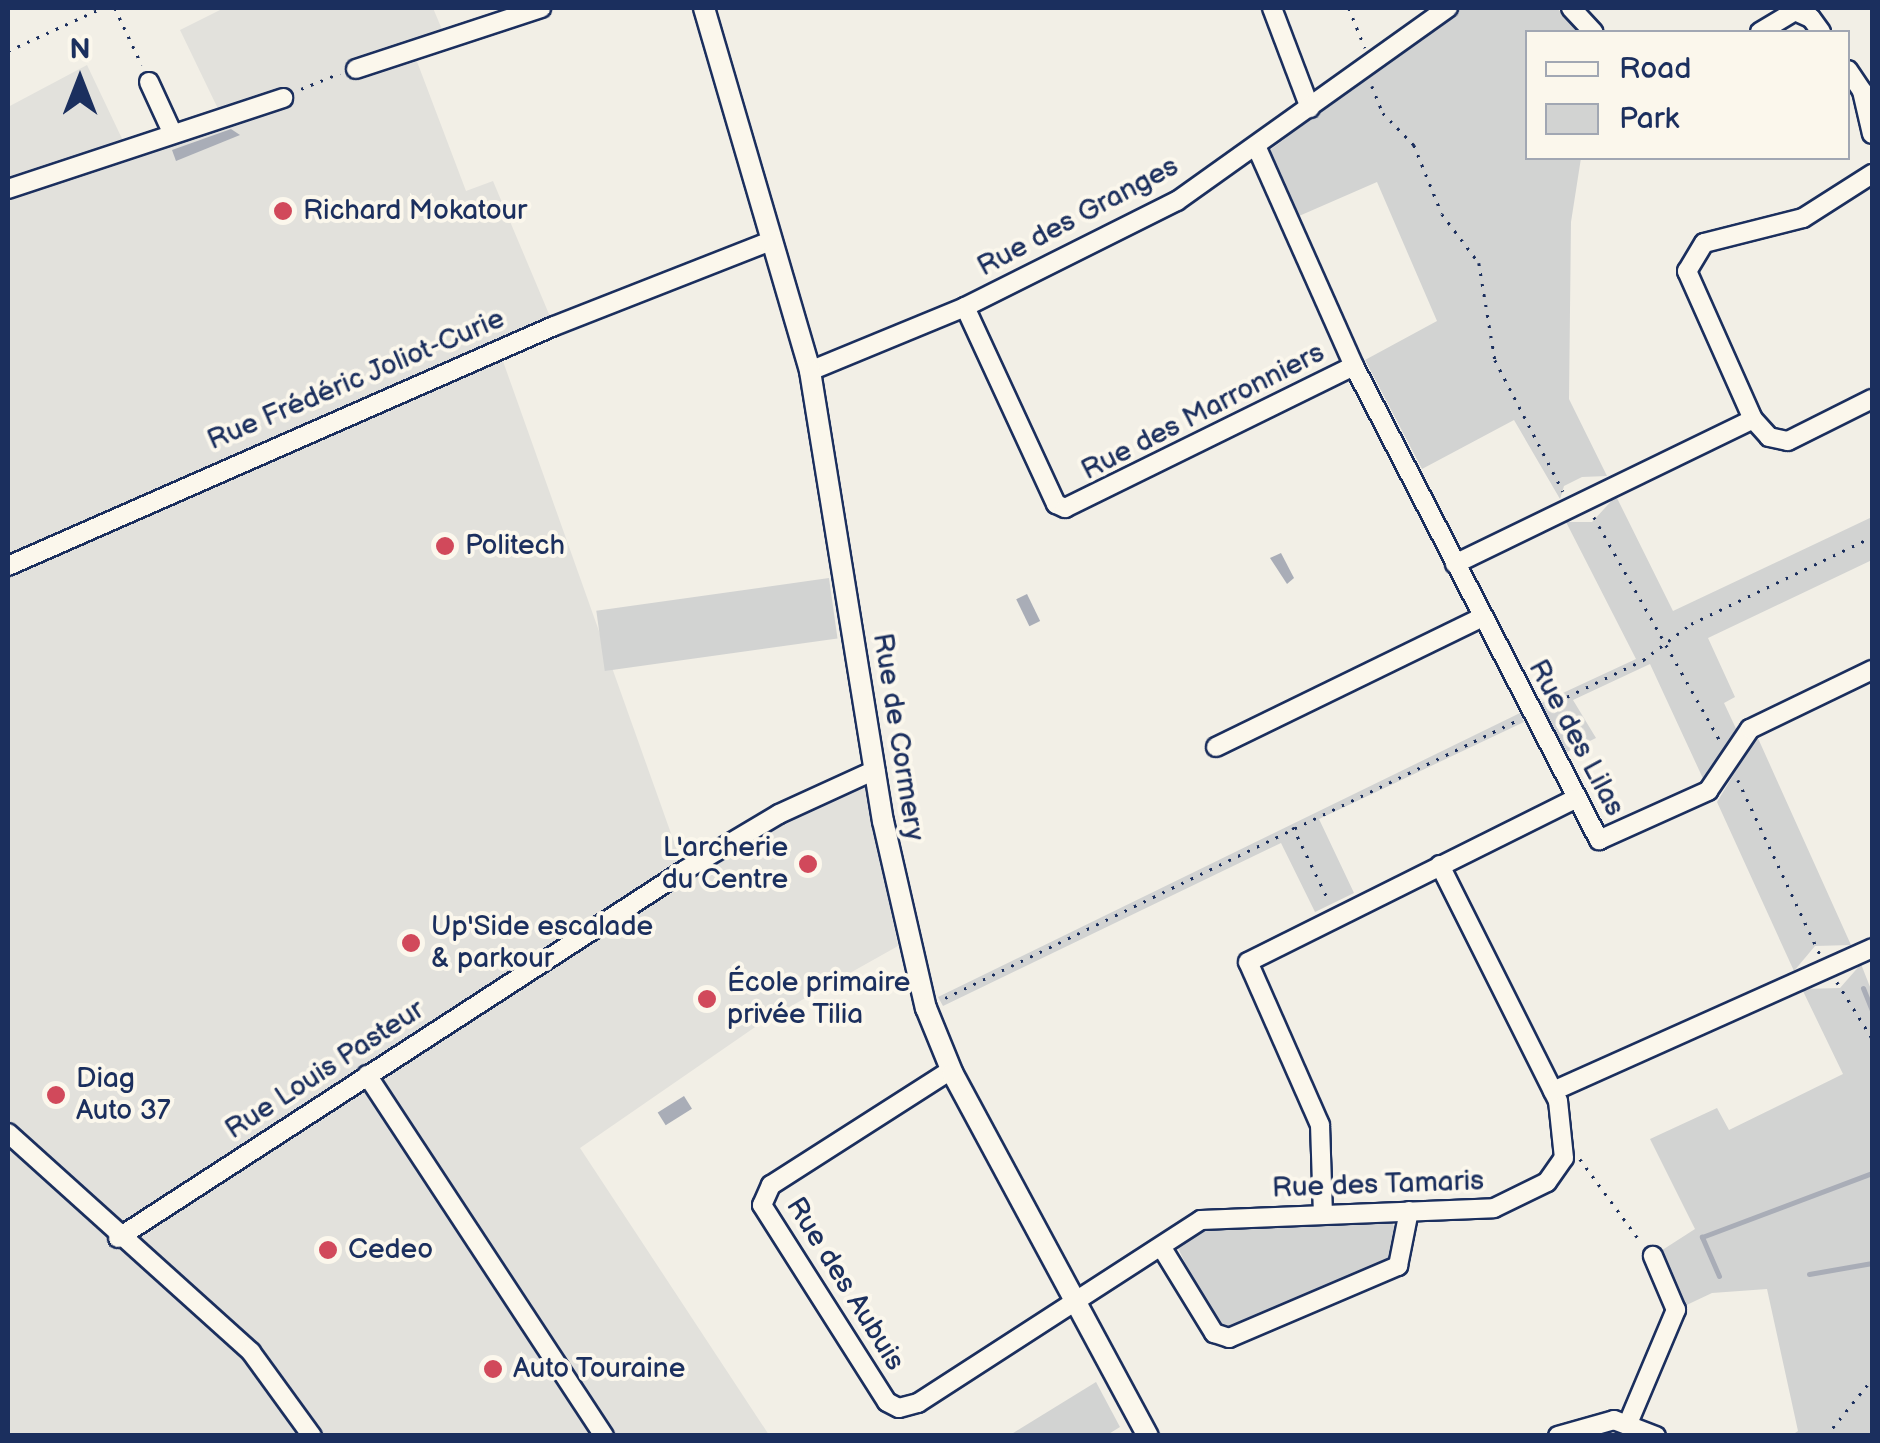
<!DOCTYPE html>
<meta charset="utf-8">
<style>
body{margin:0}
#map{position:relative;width:1880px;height:1443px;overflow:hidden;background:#f2efe6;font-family:"Balsamiq Sans",sans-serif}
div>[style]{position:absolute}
.built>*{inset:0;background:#e2e1dc}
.green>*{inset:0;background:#d2d3d2;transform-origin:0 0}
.water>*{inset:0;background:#a9adb7;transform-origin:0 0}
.stream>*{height:5px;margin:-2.5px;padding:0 2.5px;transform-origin:2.5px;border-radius:2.5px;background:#a9adb7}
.path>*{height:2.5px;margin-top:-1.25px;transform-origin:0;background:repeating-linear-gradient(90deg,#1b2f5e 0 2.5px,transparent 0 10.5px)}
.roads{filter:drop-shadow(2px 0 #1b2f5e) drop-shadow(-2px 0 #1b2f5e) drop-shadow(0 2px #1b2f5e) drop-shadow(0 -2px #1b2f5e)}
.minor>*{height:18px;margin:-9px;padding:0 9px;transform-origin:9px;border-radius:9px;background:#fbf7ec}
.major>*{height:20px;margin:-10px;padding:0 10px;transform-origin:10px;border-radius:10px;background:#fbf7ec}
.dots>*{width:28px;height:28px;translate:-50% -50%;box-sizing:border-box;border:5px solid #fbf7ec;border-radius:50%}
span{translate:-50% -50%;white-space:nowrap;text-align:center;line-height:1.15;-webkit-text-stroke:8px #fbf7ec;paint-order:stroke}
.poi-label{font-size:28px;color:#1b2f5e}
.left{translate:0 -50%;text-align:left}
.right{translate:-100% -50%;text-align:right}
.street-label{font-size:28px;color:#1b2f5e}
.frame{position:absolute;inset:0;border:10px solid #1b2f5e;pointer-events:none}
.legend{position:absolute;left:1525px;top:30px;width:325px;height:130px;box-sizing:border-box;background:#fbf7ec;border:2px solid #a1a7b3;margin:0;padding:12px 18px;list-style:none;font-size:30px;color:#1b2f5e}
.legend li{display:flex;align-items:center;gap:20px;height:50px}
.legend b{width:50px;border:2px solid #a1a7b3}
.north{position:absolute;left:30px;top:30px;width:100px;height:100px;-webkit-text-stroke:8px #fbf7ec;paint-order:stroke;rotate:0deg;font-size:28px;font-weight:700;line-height:40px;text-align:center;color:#1b2f5e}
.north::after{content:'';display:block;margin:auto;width:35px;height:45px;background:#1b2f5e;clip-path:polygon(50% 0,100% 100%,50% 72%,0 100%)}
</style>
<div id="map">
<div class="built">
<i style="clip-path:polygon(224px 8px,433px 8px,446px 39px,413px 51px,466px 191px,493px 181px,554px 326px,499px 350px,684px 870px,863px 776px,898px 946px,761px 1023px,580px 1148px,769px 1435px,8px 1436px,8px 107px,87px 65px,126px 147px,221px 115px,180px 30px)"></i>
</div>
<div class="green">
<i style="clip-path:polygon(1459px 8px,1557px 8px,1578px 32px,1528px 32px,1528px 158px,1581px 158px,1571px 222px,1569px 399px,1607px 476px,1582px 477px,1564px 486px,1560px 499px,1514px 420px,1422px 469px,1365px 360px,1437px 321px,1377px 182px,1299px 216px,1270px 150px)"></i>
<i style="clip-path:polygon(1616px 496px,1673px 611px,1872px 517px,1872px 560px,1708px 638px,1735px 697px,1724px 703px,1739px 735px,1706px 785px,1650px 664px,1573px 700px,1596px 738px,1563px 754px,1537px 705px,1636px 659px,1566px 522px,1592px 522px)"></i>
<i style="left:829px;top:578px;width:61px;height:235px;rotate:82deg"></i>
<i style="clip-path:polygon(1520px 713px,1524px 722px,1319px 819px,1354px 893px,1315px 912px,1281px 843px,943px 1006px,938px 997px)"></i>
<i style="clip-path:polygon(1757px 736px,1851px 945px,1815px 946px,1794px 971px,1717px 802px)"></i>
<i style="clip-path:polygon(1861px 964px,1872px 992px,1872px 1435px,1792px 1435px,1798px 1431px,1767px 1289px,1712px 1293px,1676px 1310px,1653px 1256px,1695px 1229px,1650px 1139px,1717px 1108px,1729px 1130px,1843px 1074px,1802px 989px,1840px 988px)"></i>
<i style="clip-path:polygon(1390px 1219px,1399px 1235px,1397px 1255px,1232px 1332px,1215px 1326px,1177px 1246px,1204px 1227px)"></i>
<i style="clip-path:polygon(1096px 1382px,1120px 1427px,1107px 1435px,1010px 1435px)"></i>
</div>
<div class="water">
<i style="clip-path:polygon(231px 129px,240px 135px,176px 161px,172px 150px)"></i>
<i style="clip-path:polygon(1281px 553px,1294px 578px,1287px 584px,1270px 558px)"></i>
<i style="left:1027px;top:594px;width:30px;height:12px;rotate:64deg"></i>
<i style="left:684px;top:1096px;width:15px;height:31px;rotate:58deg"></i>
</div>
<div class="stream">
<i style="left:1863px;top:988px;width:24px;rotate:68deg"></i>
<i style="left:1809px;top:1274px;width:64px;rotate:-9.9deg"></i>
<i style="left:1719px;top:1276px;width:43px;rotate:-113.6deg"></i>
<i style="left:1702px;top:1237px;width:182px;rotate:-20.6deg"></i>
</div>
<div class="path">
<i style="left:115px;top:8px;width:63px;rotate:64.7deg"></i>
<i style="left:1349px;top:8px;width:43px;rotate:68.2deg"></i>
<i style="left:8px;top:51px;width:103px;rotate:-24.6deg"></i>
<i style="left:1372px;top:86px;width:29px;rotate:68deg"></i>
<i style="left:1383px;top:113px;width:45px;rotate:45.9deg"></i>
<i style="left:1414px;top:145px;width:74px;rotate:67.9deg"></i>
<i style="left:1442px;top:214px;width:61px;rotate:52.9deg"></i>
<i style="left:1479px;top:263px;width:98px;rotate:80.6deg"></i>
<i style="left:1495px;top:360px;width:148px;rotate:62.6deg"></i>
<i style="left:301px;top:89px;width:42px;rotate:-22.3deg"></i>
<i style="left:1594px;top:517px;width:257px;rotate:60.6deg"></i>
<i style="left:1548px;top:706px;width:106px;rotate:-25.8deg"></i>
<i style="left:1643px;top:660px;width:60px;rotate:-36.9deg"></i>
<i style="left:1691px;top:624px;width:201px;rotate:-25.7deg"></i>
<i style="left:1738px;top:780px;width:192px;rotate:64.8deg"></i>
<i style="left:1293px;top:827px;width:82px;rotate:64.1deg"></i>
<i style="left:1837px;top:982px;width:66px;rotate:58deg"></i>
<i style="left:945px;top:998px;width:637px;rotate:-25.88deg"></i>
<i style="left:1580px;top:1159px;width:102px;rotate:53.8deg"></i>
<i style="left:1826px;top:1436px;width:73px;rotate:-51.1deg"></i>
</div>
<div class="roads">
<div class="minor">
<i style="left:1272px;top:8px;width:107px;rotate:69.2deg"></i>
<i style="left:1571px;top:8px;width:33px;rotate:47deg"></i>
<i style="left:1760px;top:32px;width:41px;rotate:-31deg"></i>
<i style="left:1795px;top:11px;width:17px;rotate:24deg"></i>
<i style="left:1811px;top:18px;width:17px;rotate:54deg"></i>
<i style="left:356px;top:69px;width:195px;rotate:-18.2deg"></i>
<i style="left:1848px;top:70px;width:25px;rotate:56deg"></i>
<i style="left:1862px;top:91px;width:44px;rotate:76.9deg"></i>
<i style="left:149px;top:82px;width:55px;rotate:65.3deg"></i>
<i style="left:1872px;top:174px;width:82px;rotate:147.5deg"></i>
<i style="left:1803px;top:218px;width:102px;rotate:165.8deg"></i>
<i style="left:1704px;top:243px;width:33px;rotate:121deg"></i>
<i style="left:1687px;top:271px;width:162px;rotate:66deg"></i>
<i style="left:1753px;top:419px;width:24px;rotate:48deg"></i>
<i style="left:1769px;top:437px;width:19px;rotate:12deg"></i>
<i style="left:1788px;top:441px;width:94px;rotate:-26.6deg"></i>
<i style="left:8px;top:189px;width:290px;rotate:-18.3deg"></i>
<i style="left:965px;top:307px;width:217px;rotate:65.2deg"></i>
<i style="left:1056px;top:504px;width:10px;rotate:24deg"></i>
<i style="left:1065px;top:508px;width:322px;rotate:-26.2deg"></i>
<i style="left:1354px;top:366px;width:239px;rotate:-114deg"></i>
<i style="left:1354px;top:366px;width:534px;rotate:62.67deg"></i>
<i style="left:1599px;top:840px;width:120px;rotate:-24.2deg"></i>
<i style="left:1708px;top:791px;width:75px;rotate:-55.9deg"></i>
<i style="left:1750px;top:729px;width:136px;rotate:-25.8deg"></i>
<i style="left:810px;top:371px;width:168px;rotate:-22.4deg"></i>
<i style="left:965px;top:307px;width:237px;rotate:-26.6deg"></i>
<i style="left:1177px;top:201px;width:333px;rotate:-35.5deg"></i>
<i style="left:1455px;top:564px;width:331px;rotate:-25.9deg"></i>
<i style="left:8px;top:566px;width:596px;rotate:-23.73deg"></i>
<i style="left:554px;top:326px;width:233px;rotate:-21.4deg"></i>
<i style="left:1216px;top:747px;width:296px;rotate:-26deg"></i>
<i style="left:951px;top:1070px;width:214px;rotate:147.4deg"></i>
<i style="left:771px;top:1185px;width:22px;rotate:114deg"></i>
<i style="left:762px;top:1205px;width:233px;rotate:57.6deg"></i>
<i style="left:887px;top:1402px;width:13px;rotate:27deg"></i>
<i style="left:899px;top:1408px;width:20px;rotate:-15deg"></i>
<i style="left:918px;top:1403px;width:337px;rotate:-32.9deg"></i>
<i style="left:1201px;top:1220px;width:293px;rotate:-2.3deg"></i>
<i style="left:1494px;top:1208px;width:59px;rotate:-26.1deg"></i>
<i style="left:1547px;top:1182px;width:29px;rotate:-55deg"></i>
<i style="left:1564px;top:1158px;width:57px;rotate:-96deg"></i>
<i style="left:1558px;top:1101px;width:264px;rotate:-116.6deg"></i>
<i style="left:367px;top:1075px;width:432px;rotate:56.7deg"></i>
<i style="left:1553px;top:1091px;width:350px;rotate:-24.1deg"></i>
<i style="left:8px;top:1133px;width:327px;rotate:42deg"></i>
<i style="left:251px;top:1352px;width:104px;rotate:54deg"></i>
<i style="left:1323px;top:1215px;width:90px;rotate:-91.9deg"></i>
<i style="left:1320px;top:1125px;width:178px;rotate:-113.8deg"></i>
<i style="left:1248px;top:962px;width:365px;rotate:-26.5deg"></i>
<i style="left:118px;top:1238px;width:676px;rotate:-32.98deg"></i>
<i style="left:685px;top:870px;width:109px;rotate:-30.8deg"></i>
<i style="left:779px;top:814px;width:106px;rotate:-24.6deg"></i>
<i style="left:1162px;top:1248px;width:100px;rotate:58.5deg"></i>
<i style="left:1214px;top:1333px;width:16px;rotate:18deg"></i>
<i style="left:1229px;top:1338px;width:184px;rotate:-23.1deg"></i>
<i style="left:1398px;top:1266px;width:56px;rotate:-78.7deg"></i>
<i style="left:1629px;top:1421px;width:121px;rotate:-67.1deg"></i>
<i style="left:1676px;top:1310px;width:59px;rotate:-113.1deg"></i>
<i style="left:1558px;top:1436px;width:58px;rotate:-15.9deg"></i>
<i style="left:1614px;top:1420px;width:45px;rotate:20.9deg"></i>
</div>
<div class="major">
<i style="left:704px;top:8px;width:378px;rotate:73.7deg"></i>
<i style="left:810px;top:371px;width:456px;rotate:80.8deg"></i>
<i style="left:883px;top:821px;width:192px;rotate:77.1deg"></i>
<i style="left:926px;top:1008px;width:71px;rotate:67.8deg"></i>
<i style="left:953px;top:1074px;width:411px;rotate:61.7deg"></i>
</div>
</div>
<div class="dots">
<i style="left:283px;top:211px;background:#d1495b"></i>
<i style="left:445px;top:546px;background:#d1495b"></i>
<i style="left:808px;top:864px;background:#d1495b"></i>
<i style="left:411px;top:943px;background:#d1495b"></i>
<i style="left:707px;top:999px;background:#d1495b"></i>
<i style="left:56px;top:1095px;background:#d1495b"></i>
<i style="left:328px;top:1250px;background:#d1495b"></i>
<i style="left:493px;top:1369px;background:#d1495b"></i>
</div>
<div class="poi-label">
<span class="left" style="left:303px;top:211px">Richard Mokatour</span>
<span class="left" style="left:465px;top:546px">Politech</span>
<span class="right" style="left:788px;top:864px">L'archerie<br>du Centre</span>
<span class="left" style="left:431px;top:943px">Up'Side escalade<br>&amp; parkour</span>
<span class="left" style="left:727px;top:999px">École primaire<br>privée Tilia</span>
<span class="left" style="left:76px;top:1095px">Diag<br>Auto 37</span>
<span class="left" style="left:348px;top:1250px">Cedeo</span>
<span class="left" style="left:513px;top:1369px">Auto Touraine</span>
</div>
<div class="street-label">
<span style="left:1078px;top:217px;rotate:-28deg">Rue des Granges</span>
<span style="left:356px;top:380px;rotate:-23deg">Rue Frédéric Joliot-Curie</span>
<span style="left:1203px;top:412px;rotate:-27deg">Rue des Marronniers</span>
<span style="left:898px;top:737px;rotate:81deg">Rue de Cormery</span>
<span style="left:1576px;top:738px;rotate:62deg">Rue des Lilas</span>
<span style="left:325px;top:1070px;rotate:-33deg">Rue Louis Pasteur</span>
<span style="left:1378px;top:1185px;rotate:-2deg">Rue des Tamaris</span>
<span style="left:845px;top:1284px;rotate:58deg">Rue des Aubuis</span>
</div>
<div class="frame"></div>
<ul class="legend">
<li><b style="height:12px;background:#fbf7ec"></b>Road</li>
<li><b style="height:28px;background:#d2d3d2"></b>Park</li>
</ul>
<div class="north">N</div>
</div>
